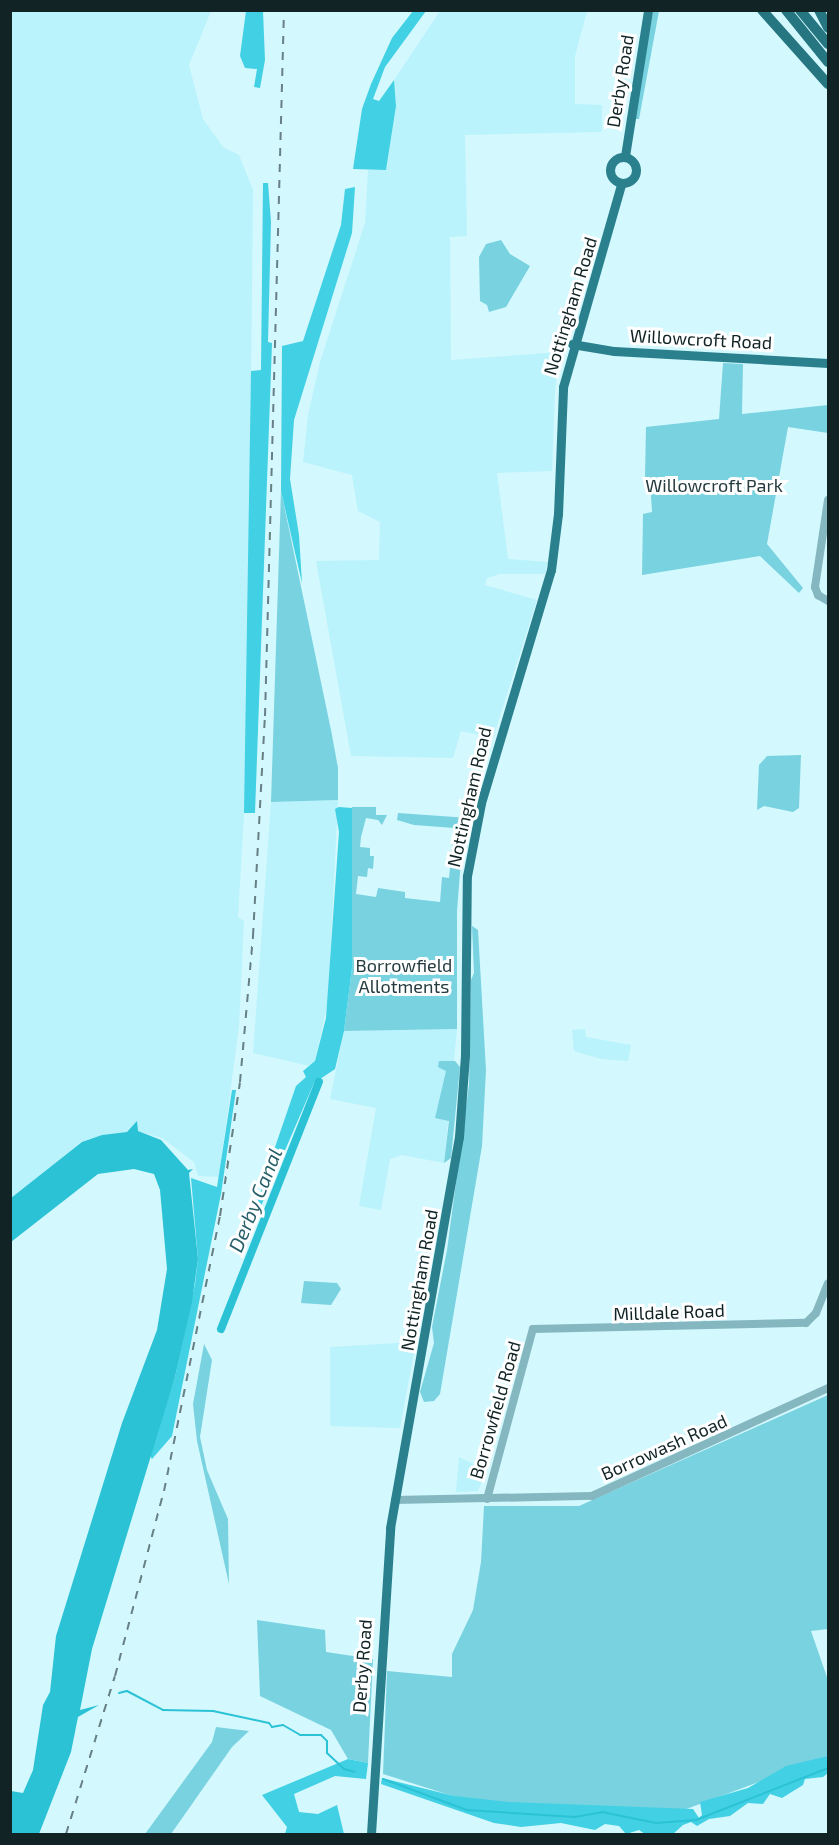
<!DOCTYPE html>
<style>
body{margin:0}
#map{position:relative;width:839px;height:1845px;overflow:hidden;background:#d3f8fe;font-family:"Exo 2",sans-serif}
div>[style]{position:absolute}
.built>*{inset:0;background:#baf3fc}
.green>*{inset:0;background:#79d2e0}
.forest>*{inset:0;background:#41d0e4}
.water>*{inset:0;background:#2bc2d6}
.stream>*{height:2px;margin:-1px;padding:0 1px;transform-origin:1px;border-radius:1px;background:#2bc2d6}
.canal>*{height:8px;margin:-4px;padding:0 4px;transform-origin:4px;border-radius:4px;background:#2bc2d6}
.tertiary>*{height:8px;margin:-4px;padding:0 4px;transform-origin:4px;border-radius:4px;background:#84b7bf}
.primary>*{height:9px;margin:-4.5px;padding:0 4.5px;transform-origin:4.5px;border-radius:4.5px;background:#2a818d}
.primary>.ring{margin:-4.5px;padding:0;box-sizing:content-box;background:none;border:9px solid #2a818d;border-radius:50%}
.trunk>*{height:10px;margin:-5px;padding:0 5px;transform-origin:5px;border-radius:5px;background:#267681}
.rail>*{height:2px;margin-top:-1px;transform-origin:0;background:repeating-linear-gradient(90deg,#668084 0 8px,transparent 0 16px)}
span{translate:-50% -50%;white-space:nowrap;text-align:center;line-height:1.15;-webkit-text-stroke:6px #fff;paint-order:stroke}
.street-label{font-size:18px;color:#112325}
.park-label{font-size:18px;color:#243b3f}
.water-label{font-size:20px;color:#286069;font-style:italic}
.frame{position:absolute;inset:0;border:12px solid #112325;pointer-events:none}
</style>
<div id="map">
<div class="built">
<i style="clip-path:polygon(11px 11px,211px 11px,189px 65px,203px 119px,223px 147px,239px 155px,253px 190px,247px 764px,238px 917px,244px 921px,239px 1026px,219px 1177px,198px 1176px,194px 1162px,162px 1138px,138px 1131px,137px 1122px,127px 1132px,102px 1135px,82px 1142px,11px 1198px)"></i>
<i style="clip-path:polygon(440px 11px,587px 11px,575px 56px,575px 104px,602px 105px,602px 132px,465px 135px,467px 236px,450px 237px,451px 360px,561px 352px,555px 390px,552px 471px,497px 473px,508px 559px,548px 562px,545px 574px,500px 574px,487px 578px,485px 585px,537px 600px,493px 738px,461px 731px,453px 758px,351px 756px,316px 561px,379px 560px,380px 522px,358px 511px,352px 475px,303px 462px,308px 415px,320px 362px,365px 223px,368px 170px,386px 170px,396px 106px,394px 80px)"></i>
<i style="clip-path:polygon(338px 800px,328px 1002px,315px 1061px,310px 1066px,253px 1053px,271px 802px)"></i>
<i style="clip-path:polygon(457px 1029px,444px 1163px,402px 1155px,390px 1159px,381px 1210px,359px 1206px,376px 1108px,330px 1099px,344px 1031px)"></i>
<i style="clip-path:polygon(585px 1029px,586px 1037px,631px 1045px,628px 1061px,601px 1059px,574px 1051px,572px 1030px)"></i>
<i style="clip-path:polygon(416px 1342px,400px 1428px,330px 1426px,330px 1347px)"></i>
<i style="clip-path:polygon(459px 1457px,486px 1470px,478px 1491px,456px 1492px)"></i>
</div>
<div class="green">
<i style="clip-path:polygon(653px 11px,659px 11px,639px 119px,634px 119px)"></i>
<i style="clip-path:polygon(501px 240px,510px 254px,530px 266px,506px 307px,489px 312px,487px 305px,480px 301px,479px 257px,486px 244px)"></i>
<i style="clip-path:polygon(723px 363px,743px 364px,742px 414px,828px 405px,828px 433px,788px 427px,767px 544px,803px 588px,799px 593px,760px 556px,642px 575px,643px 514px,652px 512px,650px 479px,645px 478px,646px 427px,719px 419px)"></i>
<i style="clip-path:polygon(281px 491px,331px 730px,338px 768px,338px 800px,271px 802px)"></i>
<i style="clip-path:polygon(801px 755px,799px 808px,793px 812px,764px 806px,757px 810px,759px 765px,767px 756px)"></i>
<i style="clip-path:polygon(352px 807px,376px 807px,376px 815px,387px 815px,382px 825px,378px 820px,366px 818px,361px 837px,360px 847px,370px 848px,370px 856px,374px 856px,373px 869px,368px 868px,367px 877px,358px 876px,356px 894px,376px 897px,378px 888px,405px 892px,405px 898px,440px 902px,442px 877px,449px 878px,454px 828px,414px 825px,397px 820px,398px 813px,469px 818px,461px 860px,457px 911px,457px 1029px,344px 1031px,352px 968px)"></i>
<i style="clip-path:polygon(472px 926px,478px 930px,486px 1070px,482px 1146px,440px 1394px,434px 1401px,424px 1402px,420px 1392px,434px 1343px,432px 1327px,447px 1250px,469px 1085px,471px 980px,474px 973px)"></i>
<i style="clip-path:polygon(439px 1061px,455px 1061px,460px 1067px,451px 1158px,444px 1163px,449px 1121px,435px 1118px,446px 1071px,438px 1067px)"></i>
<i style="clip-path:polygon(304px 1281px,337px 1283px,341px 1289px,331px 1305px,301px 1303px)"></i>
<i style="clip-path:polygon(204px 1344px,212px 1360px,200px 1437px,207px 1470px,228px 1519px,229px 1584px,197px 1441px,193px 1404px)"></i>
<i style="clip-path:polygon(828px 1395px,828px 1629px,811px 1631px,828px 1680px,828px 1756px,673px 1814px,475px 1803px,383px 1774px,387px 1671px,452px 1677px,452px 1654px,473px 1610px,481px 1562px,484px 1506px,579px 1506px)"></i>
<i style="clip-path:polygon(257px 1620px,325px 1630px,326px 1652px,373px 1659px,368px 1763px,348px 1759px,331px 1730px,260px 1696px)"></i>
<i style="clip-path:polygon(216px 1727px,249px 1731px,232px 1747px,171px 1834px,145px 1834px,212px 1742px)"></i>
</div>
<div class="forest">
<i style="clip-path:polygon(246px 11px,263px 11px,265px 60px,260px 88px,254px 87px,257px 69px,245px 68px,240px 56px)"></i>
<i style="clip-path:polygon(413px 11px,426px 11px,385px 67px,373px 99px,379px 101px,394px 80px,396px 106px,386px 170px,353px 169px,362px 109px,371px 84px,392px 38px)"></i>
<i style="clip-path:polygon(263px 183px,268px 183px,271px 222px,268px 342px,272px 343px,255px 813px,244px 813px,251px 371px,261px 370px)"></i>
<i style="clip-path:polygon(355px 187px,352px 233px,294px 420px,290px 479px,299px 535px,302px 583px,281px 491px,282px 346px,303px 341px,341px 225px,345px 189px)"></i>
<i style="clip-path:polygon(339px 807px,352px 808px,352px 968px,344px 1031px,335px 1069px,314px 1083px,261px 1206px,257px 1204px,274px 1150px,296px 1086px,306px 1077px,303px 1071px,315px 1061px,326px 1018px,339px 832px,335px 809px)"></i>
<i style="clip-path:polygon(232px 1090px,236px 1090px,221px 1194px,172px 1436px,152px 1459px,149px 1454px,175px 1377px,195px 1284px,198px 1259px,191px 1178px,217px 1187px)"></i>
<i style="clip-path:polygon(828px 1756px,828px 1773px,823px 1777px,805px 1779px,803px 1785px,782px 1798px,770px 1794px,763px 1804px,748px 1803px,730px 1816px,709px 1819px,697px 1826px,691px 1822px,683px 1825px,673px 1834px,645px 1834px,639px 1830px,626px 1834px,619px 1826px,605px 1824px,595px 1830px,561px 1823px,521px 1827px,494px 1823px,381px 1784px,382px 1778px,454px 1796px,509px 1802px,693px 1809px,699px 1818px,702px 1815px,700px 1802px,748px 1788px,786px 1766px)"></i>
<i style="clip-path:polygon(348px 1759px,368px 1763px,366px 1779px,335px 1776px,294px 1794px,299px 1812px,318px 1814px,337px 1805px,344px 1834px,285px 1834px,287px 1827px,262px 1795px)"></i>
</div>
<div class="water">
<i style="clip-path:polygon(137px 1121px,138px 1131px,161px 1140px,188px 1170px,193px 1169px,189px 1173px,198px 1259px,192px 1302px,175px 1377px,92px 1649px,80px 1710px,99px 1705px,78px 1717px,71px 1752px,39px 1834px,11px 1834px,11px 1791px,23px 1793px,33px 1770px,43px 1705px,50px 1692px,56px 1636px,122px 1423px,157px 1330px,167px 1269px,160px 1190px,154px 1174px,134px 1169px,98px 1174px,11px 1242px,11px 1198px,82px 1142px,102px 1135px,127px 1132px)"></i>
</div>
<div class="stream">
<i style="left:119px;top:1693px;width:8px;rotate:-14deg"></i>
<i style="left:127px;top:1691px;width:41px;rotate:27.8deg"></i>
<i style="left:163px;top:1710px;width:50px;rotate:1.1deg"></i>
<i style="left:213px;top:1711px;width:57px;rotate:12.1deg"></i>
<i style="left:269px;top:1723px;width:5px;rotate:53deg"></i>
<i style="left:272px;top:1727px;width:11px;rotate:-10deg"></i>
<i style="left:283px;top:1725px;width:20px;rotate:30deg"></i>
<i style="left:300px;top:1735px;width:21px"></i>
<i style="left:321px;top:1735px;width:8px;rotate:45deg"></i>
<i style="left:327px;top:1741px;width:12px;rotate:90deg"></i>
<i style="left:327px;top:1753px;width:23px;rotate:43deg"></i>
<i style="left:344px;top:1769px;width:11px;rotate:15deg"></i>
<i style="left:383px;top:1779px;width:90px;rotate:20.3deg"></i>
<i style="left:467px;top:1810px;width:108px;rotate:3.7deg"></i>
<i style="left:575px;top:1817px;width:27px;rotate:-10deg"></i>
<i style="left:602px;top:1812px;width:55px;rotate:11.5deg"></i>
<i style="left:656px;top:1823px;width:40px;rotate:-4.3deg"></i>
<i style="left:696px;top:1820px;width:142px;rotate:-21.5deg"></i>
</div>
<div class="canal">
<i style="left:221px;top:1329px;width:266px;rotate:-68.4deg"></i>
</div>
<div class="tertiary">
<i style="left:828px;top:500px;width:88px;rotate:98.5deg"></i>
<i style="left:815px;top:587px;width:9px;rotate:69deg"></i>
<i style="left:818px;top:595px;width:12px;rotate:31deg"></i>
<i style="left:487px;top:1499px;width:176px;rotate:-74.9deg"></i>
<i style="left:533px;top:1329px;width:273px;rotate:-1.3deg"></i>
<i style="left:806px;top:1323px;width:14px;rotate:-45deg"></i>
<i style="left:816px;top:1313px;width:32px;rotate:-68deg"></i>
<i style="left:395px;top:1500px;width:197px;rotate:-1.2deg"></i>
<i style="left:592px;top:1496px;width:260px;rotate:-24.6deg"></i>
</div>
<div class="primary">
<i style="left:625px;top:156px;width:148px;rotate:-81deg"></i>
<i class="ring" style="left:610px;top:157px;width:17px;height:17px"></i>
<i style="left:572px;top:344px;width:43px;rotate:9.5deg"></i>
<i style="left:614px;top:351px;width:214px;rotate:3.2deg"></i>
<i style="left:371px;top:1834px;width:307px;rotate:-86.4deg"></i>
<i style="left:390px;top:1528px;width:397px;rotate:-80deg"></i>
<i style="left:459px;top:1137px;width:82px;rotate:-85.8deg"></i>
<i style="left:465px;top:1055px;width:179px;rotate:-89.4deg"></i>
<i style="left:467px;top:876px;width:74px;rotate:-79.1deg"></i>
<i style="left:481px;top:803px;width:243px;rotate:-73.3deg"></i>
<i style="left:551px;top:570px;width:56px;rotate:-82.9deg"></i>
<i style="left:558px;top:514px;width:127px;rotate:-87.7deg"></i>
<i style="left:563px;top:387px;width:210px;rotate:-74deg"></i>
</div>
<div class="trunk">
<i style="left:762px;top:10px;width:99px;rotate:48.3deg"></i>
<i style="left:786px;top:10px;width:67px;rotate:51.1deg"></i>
<i style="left:800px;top:10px;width:44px;rotate:50.5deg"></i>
<i style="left:819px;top:10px;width:20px;rotate:63deg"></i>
</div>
<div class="rail">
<i style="left:66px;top:1834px;width:165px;rotate:-72.8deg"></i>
<i style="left:115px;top:1676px;width:191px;rotate:-75.2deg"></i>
<i style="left:164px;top:1491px;width:281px;rotate:-78.5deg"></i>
<i style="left:220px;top:1216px;width:135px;rotate:-81.5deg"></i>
<i style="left:240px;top:1082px;width:147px;rotate:-84.9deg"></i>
<i style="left:253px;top:936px;width:220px;rotate:-86.9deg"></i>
<i style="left:265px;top:716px;width:706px;rotate:-88.46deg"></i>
</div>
<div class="street-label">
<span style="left:620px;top:81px;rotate:-81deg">Derby Road</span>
<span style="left:570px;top:306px;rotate:-73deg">Nottingham Road</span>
<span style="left:701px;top:339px;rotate:3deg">Willowcroft Road</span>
<span style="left:469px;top:797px;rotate:-77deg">Nottingham Road</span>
<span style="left:419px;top:1280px;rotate:-80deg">Nottingham Road</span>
<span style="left:669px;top:1312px;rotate:-2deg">Milldale Road</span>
<span style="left:495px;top:1410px;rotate:-74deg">Borrowfield Road</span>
<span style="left:664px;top:1447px;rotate:-24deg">Borrowash Road</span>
<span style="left:362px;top:1666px;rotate:-86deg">Derby Road</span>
</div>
<div class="park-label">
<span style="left:714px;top:485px">Willowcroft Park</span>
<span style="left:404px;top:976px">Borrowfield<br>Allotments</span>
</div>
<div class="water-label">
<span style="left:255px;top:1200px;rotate:-68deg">Derby Canal</span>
</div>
<div class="frame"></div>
</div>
